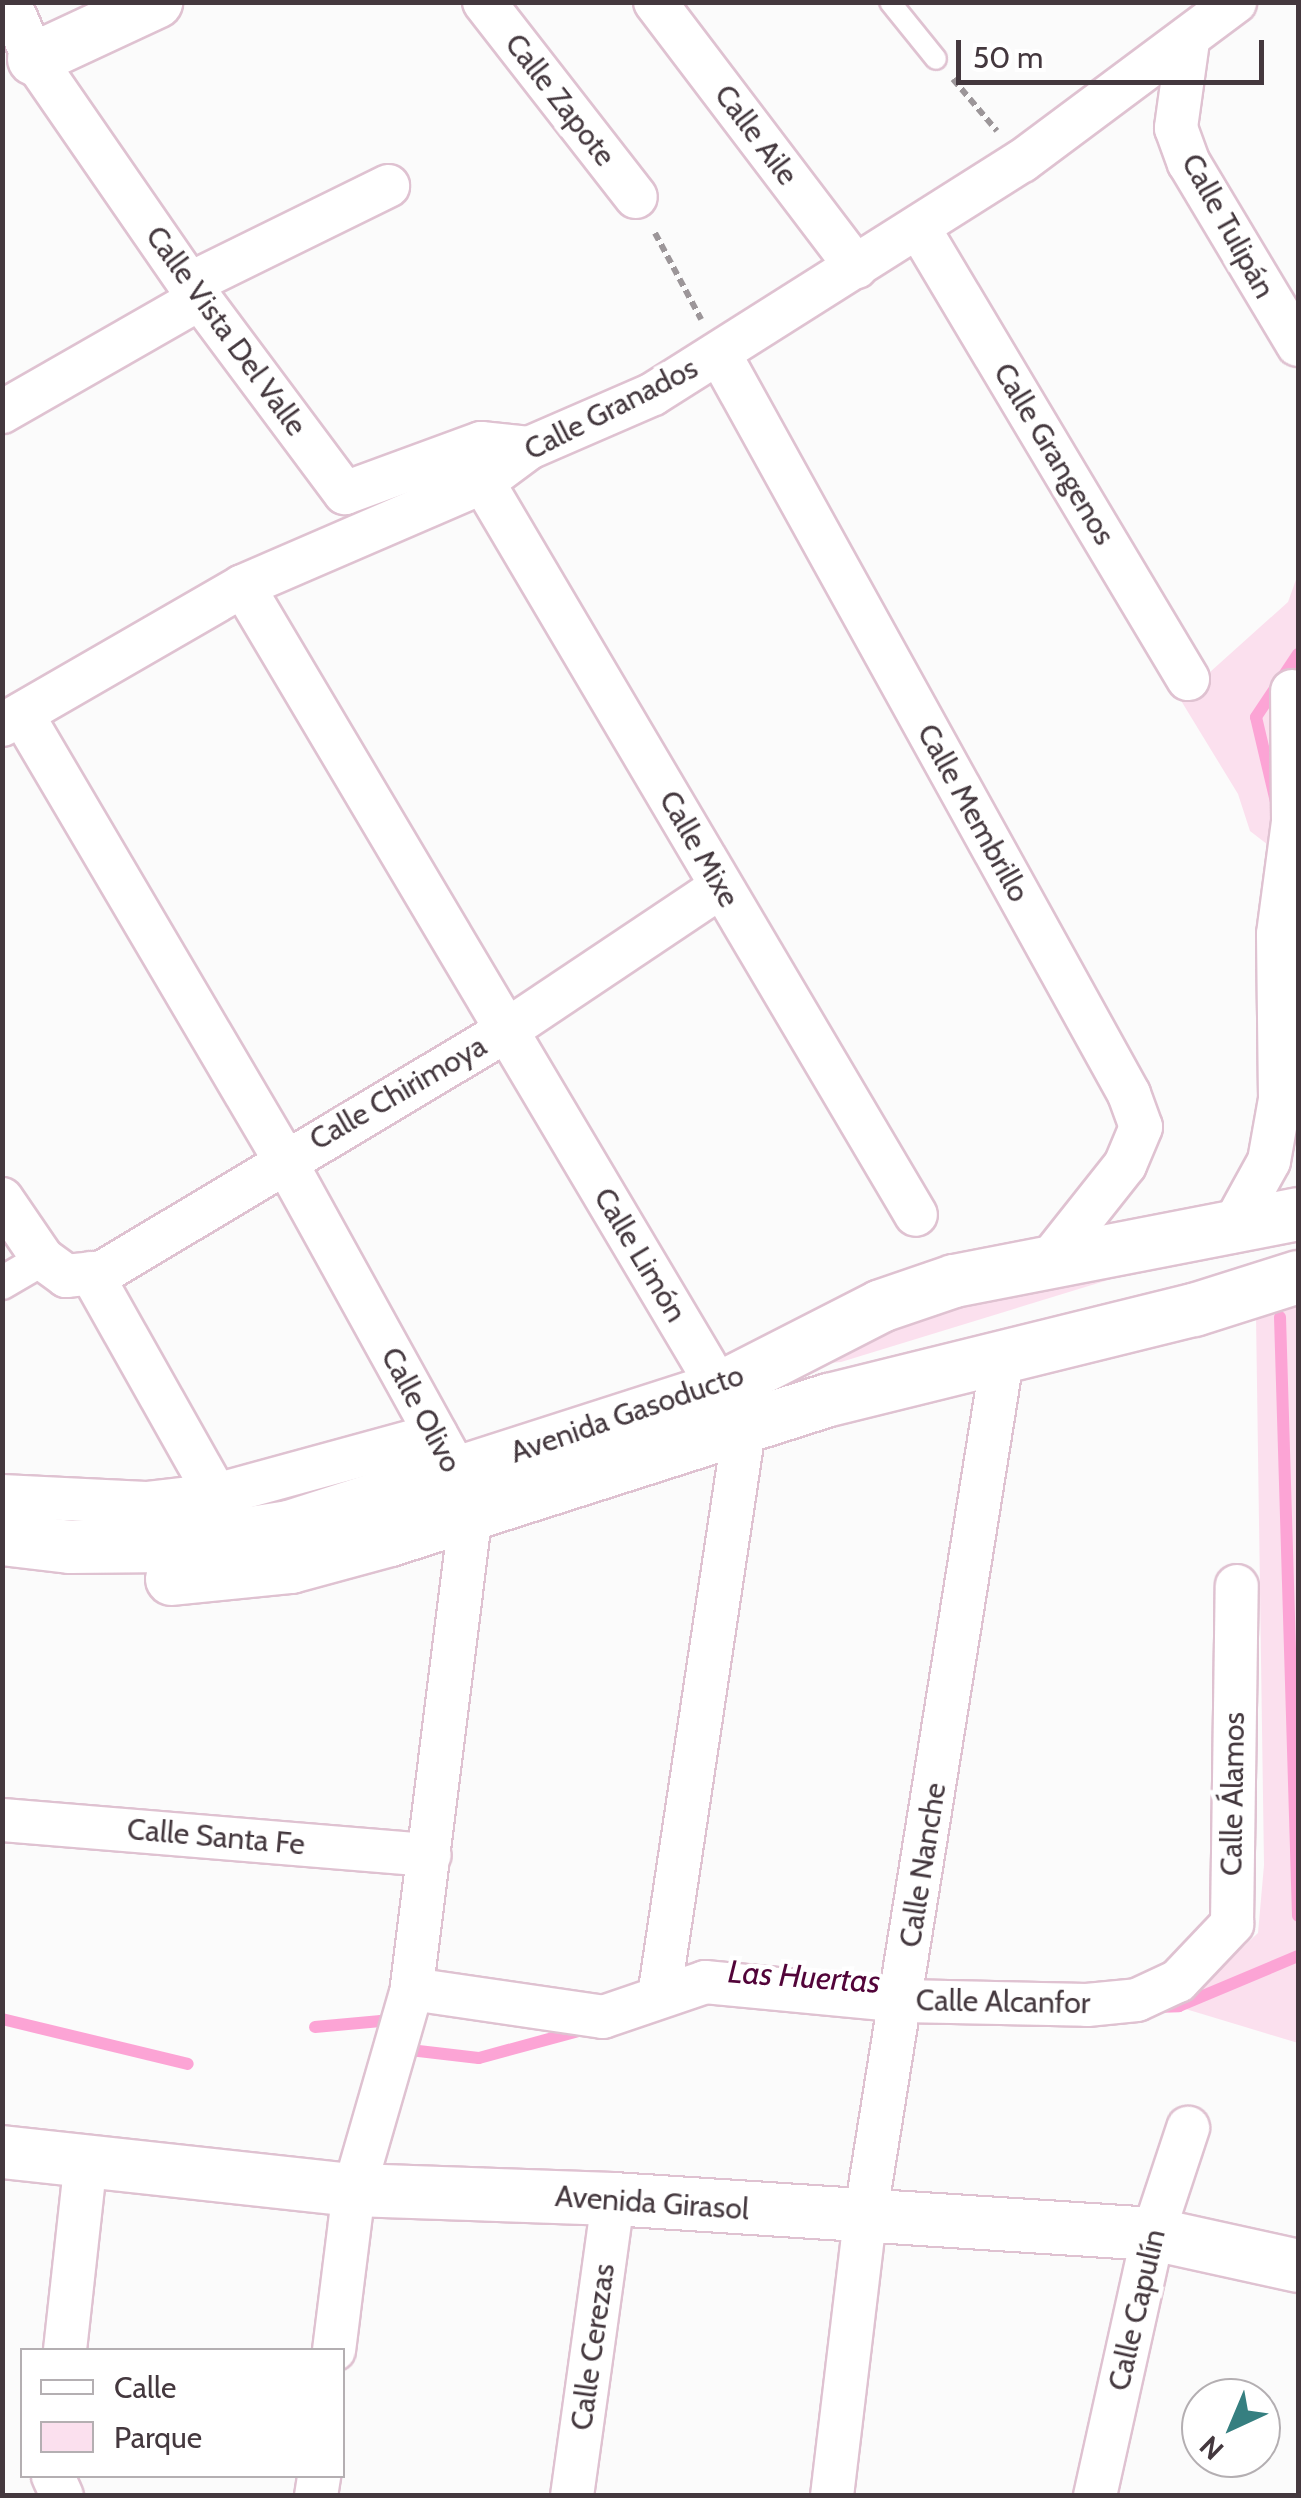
<!DOCTYPE html>
<meta charset="utf-8">
<style>
body{margin:0}
#map{position:relative;width:1301px;height:2498px;overflow:hidden;background:#fbfbfb;font-family:Cabin,sans-serif}
div>[style]{position:absolute}
.green>*{inset:0;background:#fbe0ee}
.stream>*{height:12px;margin:-6px;padding:0 6px;transform-origin:6px;border-radius:6px;background:#fca4d5}
.path>*{height:6px;margin-top:-3px;transform-origin:0;background:repeating-linear-gradient(90deg,#9c9699 0 8px,transparent 0 13px)}
.roads{filter:drop-shadow(2px 0 #dfc2d1) drop-shadow(-2px 0 #dfc2d1) drop-shadow(0 2px #dfc2d1) drop-shadow(0 -2px #dfc2d1)}
.service>*{height:20px;margin:-10px;padding:0 10px;transform-origin:10px;border-radius:10px;background:#fff}
.pedestrian>*{height:32px;margin:-16px;padding:0 16px;transform-origin:16px;border-radius:16px;background:#fff}
.minor>*{height:42px;margin:-21px;padding:0 21px;transform-origin:21px;border-radius:21px;background:#fff}
.tertiary>*{height:52px;margin:-26px;padding:0 26px;transform-origin:26px;border-radius:26px;background:#fff}
span{translate:-50% -50%;white-space:nowrap;text-align:center;line-height:1.15;-webkit-text-stroke:9px #fff;paint-order:stroke}
.street-label{font-size:30px;color:#44383e}
.water-label{font-size:32px;color:#520439;font-style:italic}
.frame{position:absolute;inset:0;border:5px solid #44383e;pointer-events:none}
.legend{position:absolute;left:20px;top:2348px;width:325px;height:130px;box-sizing:border-box;background:#fff;border:2px solid #b4afb2;margin:0;padding:12px 18px;list-style:none;font-size:30px;color:#44383e}
.legend li{display:flex;align-items:center;gap:20px;height:50px}
.legend b{width:50px;border:2px solid #b4afb2}
.north{position:absolute;left:1181px;top:2378px;width:100px;height:100px;box-sizing:border-box;background:#fff;border:2px solid #b4afb2;border-radius:50%;rotate:224deg;font-size:28px;font-weight:700;line-height:40px;text-align:center;color:#44383e}
.north::after{content:'';display:block;margin:auto;width:35px;height:45px;background:#367f80;clip-path:polygon(50% 0,100% 100%,50% 72%,0 100%)}
.scale{position:absolute;left:956px;top:40px;width:308px;height:45px;box-sizing:border-box;border:5px solid #44383e;border-top:0;padding-left:12px;font-size:30px;line-height:35px;white-space:nowrap;color:#44383e;-webkit-text-stroke:8px #fff;paint-order:stroke}
</style>
<div id="map">
<div class="green">
<i style="clip-path:polygon(1298px 574px,1298px 856px,1272px 848px,1250px 831px,1238px 794px,1180px 699px,1288px 602px)"></i>
<i style="clip-path:polygon(1144px 1269px,841px 1362px,805px 1365px,956px 1286px)"></i>
<i style="clip-path:polygon(1298px 1302px,1298px 2043px,1179px 2007px,1258px 1933px,1264px 1865px,1256px 1316px)"></i>
</div>
<div class="stream">
<i style="left:1277px;top:806px;width:91px;rotate:-103.3deg"></i>
<i style="left:1256px;top:717px;width:76px;rotate:-56.3deg"></i>
<i style="left:1280px;top:1317px;width:599px;rotate:88.28deg"></i>
<i style="left:1156px;top:2007px;width:23px;rotate:-2deg"></i>
<i style="left:1179px;top:2006px;width:129px;rotate:-22.8deg"></i>
<i style="left:2px;top:2019px;width:191px;rotate:13.6deg"></i>
<i style="left:315px;top:2027px;width:66px;rotate:-5.2deg"></i>
<i style="left:381px;top:2021px;width:41px;rotate:45deg"></i>
<i style="left:410px;top:2050px;width:69px;rotate:6.6deg"></i>
<i style="left:479px;top:2058px;width:111px;rotate:-15.2deg"></i>
</div>
<div class="path">
<i style="left:953px;top:79px;width:68px;rotate:49.8deg"></i>
<i style="left:655px;top:233px;width:98px;rotate:61.9deg"></i>
</div>
<div class="roads">
<div class="service">
<i style="left:890px;top:2px;width:73px;rotate:51.1deg"></i>
</div>
<div class="pedestrian">
<i style="left:2px;top:1283px;width:48px;rotate:-30.3deg"></i>
</div>
<div class="minor">
<i style="left:9px;top:2px;width:62px;rotate:66.3deg"></i>
<i style="left:34px;top:59px;width:273px;rotate:55.4deg"></i>
<i style="left:189px;top:284px;width:261px;rotate:53.3deg"></i>
<i style="left:345px;top:493px;width:145px;rotate:-20.2deg"></i>
<i style="left:481px;top:443px;width:48px;rotate:5.9deg"></i>
<i style="left:484px;top:2px;width:247px;rotate:52.1deg"></i>
<i style="left:655px;top:2px;width:333px;rotate:52.8deg"></i>
<i style="left:1188px;top:41px;width:88px;rotate:97.9deg"></i>
<i style="left:1176px;top:128px;width:37px;rotate:70deg"></i>
<i style="left:1189px;top:163px;width:212px;rotate:59.1deg"></i>
<i style="left:920px;top:230px;width:523px;rotate:59.17deg"></i>
<i style="left:189px;top:284px;width:222px;rotate:-26.2deg"></i>
<i style="left:719px;top:353px;width:847px;rotate:61.04deg"></i>
<i style="left:1129px;top:1094px;width:35px;rotate:70deg"></i>
<i style="left:1141px;top:1127px;width:41px;rotate:112.8deg"></i>
<i style="left:1125px;top:1165px;width:129px;rotate:128.4deg"></i>
<i style="left:2px;top:412px;width:229px;rotate:-29.8deg"></i>
<i style="left:483px;top:482px;width:851px;rotate:59.43deg"></i>
<i style="left:243px;top:586px;width:981px;rotate:59.31deg"></i>
<i style="left:744px;top:1430px;width:573px;rotate:98.53deg"></i>
<i style="left:22px;top:714px;width:516px;rotate:59.51deg"></i>
<i style="left:284px;top:1159px;width:358px;rotate:61.1deg"></i>
<i style="left:457px;top:1472px;width:42px;rotate:70.7deg"></i>
<i style="left:471px;top:1512px;width:481px;rotate:97.1deg"></i>
<i style="left:412px;top:1989px;width:209px;rotate:106.1deg"></i>
<i style="left:354px;top:2190px;width:161px;rotate:97.1deg"></i>
<i style="left:2px;top:725px;width:278px;rotate:-30deg"></i>
<i style="left:243px;top:586px;width:262px;rotate:-23.4deg"></i>
<i style="left:483px;top:482px;width:57px;rotate:-36.5deg"></i>
<i style="left:529px;top:448px;width:135px;rotate:-23.5deg"></i>
<i style="left:653px;top:394px;width:436px;rotate:-32.3deg"></i>
<i style="left:1022px;top:161px;width:266px;rotate:-36.7deg"></i>
<i style="left:2px;top:1199px;width:73px;rotate:55.7deg"></i>
<i style="left:43px;top:1259px;width:29px;rotate:36deg"></i>
<i style="left:66px;top:1276px;width:37px;rotate:-6deg"></i>
<i style="left:103px;top:1272px;width:471px;rotate:-30.9deg"></i>
<i style="left:507px;top:1030px;width:257px;rotate:-33.8deg"></i>
<i style="left:1230px;top:1232px;width:81px;rotate:-61.2deg"></i>
<i style="left:1269px;top:1161px;width:63px;rotate:-79.9deg"></i>
<i style="left:1280px;top:1099px;width:165px;rotate:-90.7deg"></i>
<i style="left:1278px;top:934px;width:114px;rotate:-82.4deg"></i>
<i style="left:1293px;top:821px;width:130px;rotate:-90.4deg"></i>
<i style="left:91px;top:1273px;width:255px;rotate:60.6deg"></i>
<i style="left:2px;top:1496px;width:144px;rotate:2.8deg"></i>
<i style="left:146px;top:1503px;width:70px;rotate:-6.5deg"></i>
<i style="left:216px;top:1495px;width:228px;rotate:-15.3deg"></i>
<i style="left:2px;top:1820px;width:429px;rotate:4.7deg"></i>
<i style="left:412px;top:1989px;width:193px;rotate:8.3deg"></i>
<i style="left:603px;top:2017px;width:108px;rotate:-18.9deg"></i>
<i style="left:705px;top:1982px;width:198px;rotate:5.5deg"></i>
<i style="left:902px;top:2001px;width:185px;rotate:1.2deg"></i>
<i style="left:1087px;top:2005px;width:50px;rotate:-5.7deg"></i>
<i style="left:1137px;top:2000px;width:45px;rotate:-24.9deg"></i>
<i style="left:1178px;top:1981px;width:79px;rotate:-46.5deg"></i>
<i style="left:1232px;top:1924px;width:338px;rotate:-89.2deg"></i>
<i style="left:65px;top:2350px;width:190px;rotate:-83.7deg"></i>
<i style="left:53px;top:2476px;width:22px;rotate:66deg"></i>
<i style="left:316px;top:2496px;width:20px;rotate:-81deg"></i>
<i style="left:572px;top:2496px;width:300px;rotate:-82.1deg"></i>
<i style="left:832px;top:2496px;width:280px;rotate:-83.2deg"></i>
<i style="left:865px;top:2218px;width:875px;rotate:-80.93deg"></i>
<i style="left:1095px;top:2496px;width:268px;rotate:-77.5deg"></i>
<i style="left:1153px;top:2234px;width:112px;rotate:-71.7deg"></i>
</div>
<div class="tertiary">
<i style="left:34px;top:59px;width:135px;rotate:-25deg"></i>
<i style="left:2px;top:1539px;width:68px;rotate:6.7deg"></i>
<i style="left:70px;top:1547px;width:100px;rotate:-0.6deg"></i>
<i style="left:170px;top:1546px;width:121px;rotate:-9.1deg"></i>
<i style="left:289px;top:1527px;width:452px;rotate:-17.8deg"></i>
<i style="left:719px;top:1389px;width:182px;rotate:-27.1deg"></i>
<i style="left:881px;top:1306px;width:77px;rotate:-18.9deg"></i>
<i style="left:954px;top:1281px;width:350px;rotate:-11deg"></i>
<i style="left:172px;top:1579px;width:120px;rotate:-5.8deg"></i>
<i style="left:291px;top:1567px;width:103px;rotate:-15.3deg"></i>
<i style="left:390px;top:1540px;width:461px;rotate:-17.7deg"></i>
<i style="left:829px;top:1400px;width:376px;rotate:-13.9deg"></i>
<i style="left:1194px;top:1310px;width:109px;rotate:-17.6deg"></i>
<i style="left:2px;top:2152px;width:354px;rotate:6.2deg"></i>
<i style="left:354px;top:2190px;width:259px;rotate:2deg"></i>
<i style="left:613px;top:2199px;width:541px;rotate:3.71deg"></i>
<i style="left:1153px;top:2234px;width:148px;rotate:12.4deg"></i>
</div>
</div>
<div class="street-label">
<span style="left:560px;top:100px;rotate:52deg">Calle Zapote</span>
<span style="left:756px;top:135px;rotate:53deg">Calle Aile</span>
<span style="left:1228px;top:226px;rotate:61deg">Calle Tulipán</span>
<span style="left:226px;top:331px;rotate:54deg">Calle Vista Del Valle</span>
<span style="left:611px;top:409px;rotate:-27deg">Calle Granados</span>
<span style="left:1054px;top:454px;rotate:59deg">Calle Grangenos</span>
<span style="left:973px;top:813px;rotate:61deg">Calle Membrillo</span>
<span style="left:699px;top:849px;rotate:60deg">Calle Mixe</span>
<span style="left:398px;top:1093px;rotate:-30deg">Calle Chirimoya</span>
<span style="left:640px;top:1255px;rotate:59deg">Calle Limón</span>
<span style="left:421px;top:1410px;rotate:62deg">Calle Olivo</span>
<span style="left:627px;top:1414px;rotate:-19deg">Avenida Gasoducto</span>
<span style="left:1233px;top:1794px;rotate:-89deg">Calle Álamos</span>
<span style="left:216px;top:1837px;rotate:5deg">Calle Santa Fe</span>
<span style="left:923px;top:1865px;rotate:-81deg">Calle Nanche</span>
<span style="left:1003px;top:2002px;rotate:1deg">Calle Alcanfor</span>
<span style="left:652px;top:2203px;rotate:4deg">Avenida Girasol</span>
<span style="left:1137px;top:2310px;rotate:-77deg">Calle Capulín</span>
<span style="left:593px;top:2347px;rotate:-82deg">Calle Cerezas</span>
</div>
<div class="water-label">
<span style="left:804px;top:1977px;rotate:4deg">Las Huertas</span>
</div>
<div class="frame"></div>
<ul class="legend">
<li><b style="height:12px;background:#fff"></b>Calle</li>
<li><b style="height:28px;background:#fbe0ee"></b>Parque</li>
</ul>
<div class="north">N</div>
<div class="scale">50 m</div>
</div>
